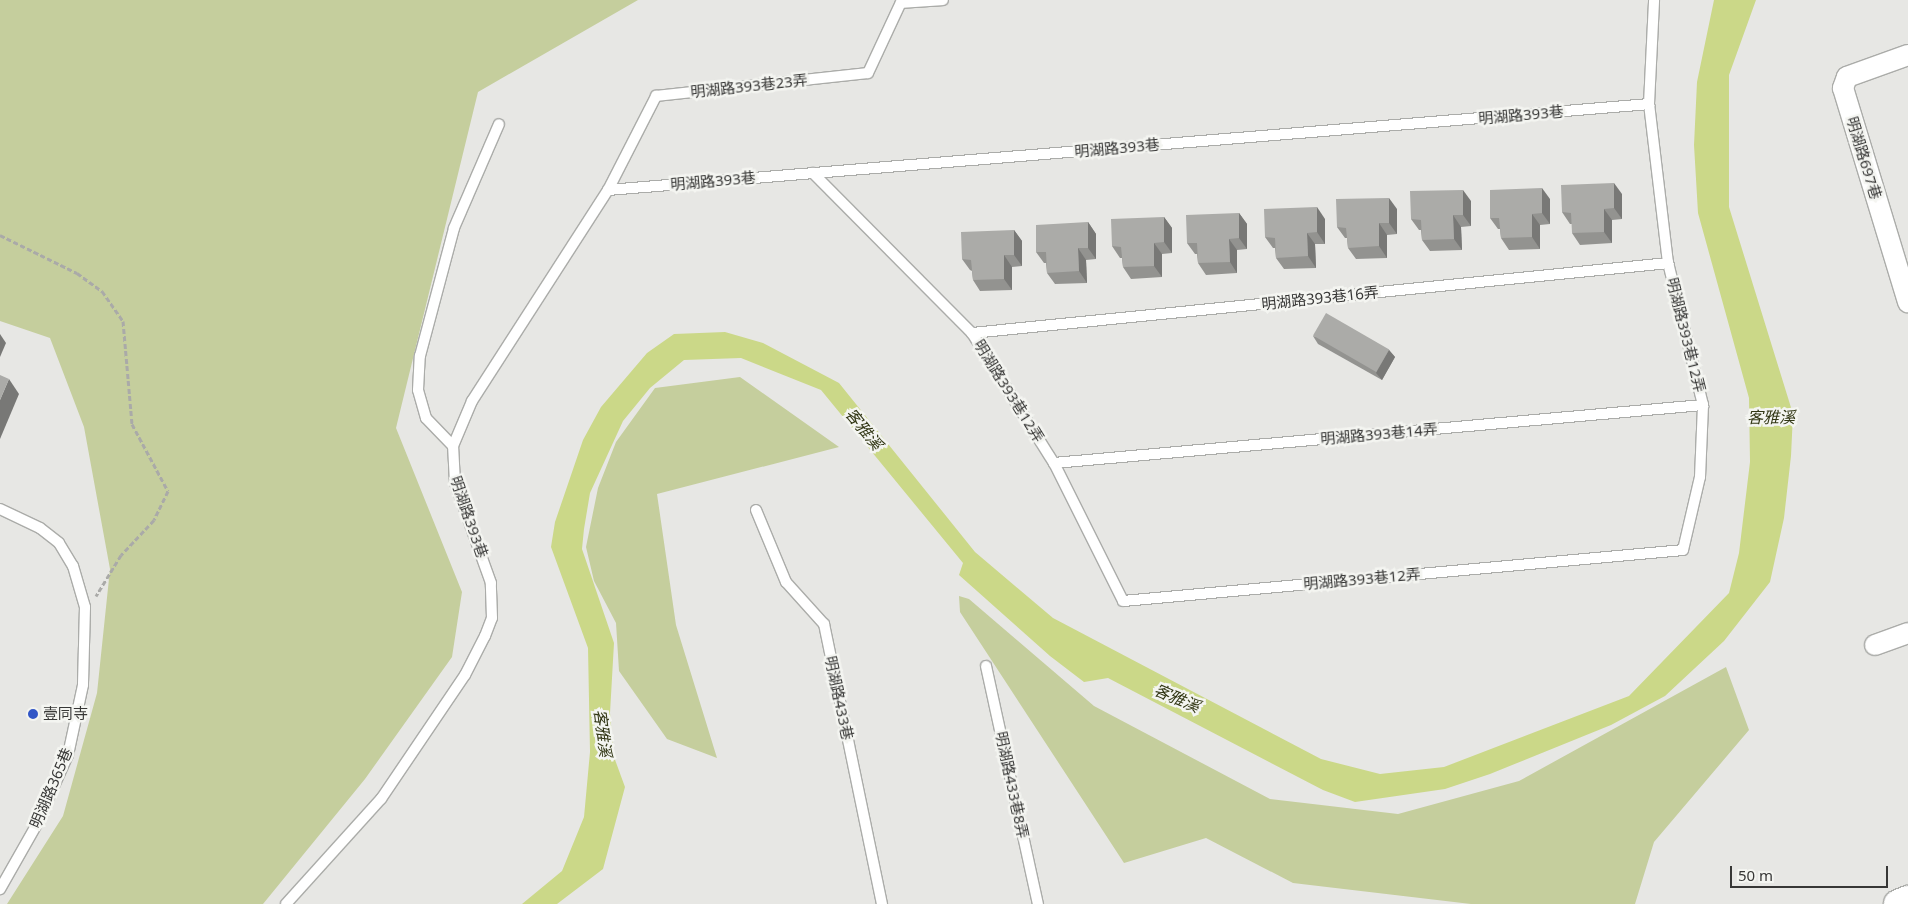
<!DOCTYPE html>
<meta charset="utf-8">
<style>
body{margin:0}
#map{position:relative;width:1908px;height:904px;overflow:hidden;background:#e7e7e4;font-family:"Noto Sans","Noto Sans TC",sans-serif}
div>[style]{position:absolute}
.green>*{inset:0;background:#c5ce9d}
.water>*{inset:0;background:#cbd888}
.path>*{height:3px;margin-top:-1.5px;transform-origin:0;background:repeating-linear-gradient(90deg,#aaaaa8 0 5px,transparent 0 7.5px)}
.roads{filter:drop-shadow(1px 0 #abaca9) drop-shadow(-1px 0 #abaca9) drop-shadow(0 1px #abaca9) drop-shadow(0 -1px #abaca9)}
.service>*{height:10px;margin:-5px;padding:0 5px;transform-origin:5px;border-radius:5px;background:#fff}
.minor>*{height:20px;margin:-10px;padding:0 10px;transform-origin:10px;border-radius:10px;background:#fff}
.secondary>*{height:28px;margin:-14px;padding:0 14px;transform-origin:14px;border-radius:14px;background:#fff}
.wall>*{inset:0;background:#939390}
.shaded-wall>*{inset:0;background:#787876}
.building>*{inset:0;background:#ababa8;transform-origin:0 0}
.dots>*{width:14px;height:14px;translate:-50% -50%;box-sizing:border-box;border:2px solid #f4f5f1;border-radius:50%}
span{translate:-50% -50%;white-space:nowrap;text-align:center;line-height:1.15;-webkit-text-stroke:5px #f4f5f1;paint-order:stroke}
.street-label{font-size:15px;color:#373736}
.poi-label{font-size:15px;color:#373736}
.left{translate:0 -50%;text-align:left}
.water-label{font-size:16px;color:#323715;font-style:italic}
.scale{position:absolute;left:1730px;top:866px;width:158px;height:22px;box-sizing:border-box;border:2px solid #373736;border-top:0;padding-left:6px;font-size:15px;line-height:18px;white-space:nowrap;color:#373736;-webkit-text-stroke:4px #f4f5f1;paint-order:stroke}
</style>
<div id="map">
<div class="green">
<i style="clip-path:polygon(0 0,638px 0,478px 92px,396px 428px,462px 592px,452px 657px,365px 779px,263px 904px,7px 904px,63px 816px,97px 693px,110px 569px,84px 427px,50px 338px,0 321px)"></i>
<i style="clip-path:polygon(740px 377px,839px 447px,657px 494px,676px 625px,717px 758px,667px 739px,619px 671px,616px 623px,594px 581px,586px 547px,598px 488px,616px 442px,655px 388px)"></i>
<i style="clip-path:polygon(959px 596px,969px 599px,1094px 706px,1270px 799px,1398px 814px,1519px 781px,1726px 667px,1749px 730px,1654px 842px,1635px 904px,1471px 904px,1293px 883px,1206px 838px,1124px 863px,960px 612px)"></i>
</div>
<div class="water">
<i style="clip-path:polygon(1714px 0,1756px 0,1729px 75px,1729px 207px,1793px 414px,1791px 456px,1784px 518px,1770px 582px,1724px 641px,1665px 696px,1611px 725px,1490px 774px,1445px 789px,1355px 802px,1323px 790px,1108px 678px,1084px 682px,1050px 656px,959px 575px,963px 563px,821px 390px,741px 358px,684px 360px,650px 388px,623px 421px,590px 493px,584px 529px,582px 549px,614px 643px,610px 713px,614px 757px,625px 787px,603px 869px,557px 904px,522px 904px,562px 871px,584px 817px,590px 752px,588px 648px,551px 547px,555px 522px,583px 440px,601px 407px,647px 353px,674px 334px,725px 332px,763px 343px,839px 383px,975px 552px,1053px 618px,1321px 759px,1380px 774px,1444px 767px,1629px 696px,1729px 593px,1739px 553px,1750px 462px,1749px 398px,1698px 213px,1694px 145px,1697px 82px)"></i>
</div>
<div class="path">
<i style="left:0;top:235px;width:86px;rotate:26.3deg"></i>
<i style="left:77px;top:273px;width:31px;rotate:36deg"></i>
<i style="left:102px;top:291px;width:37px;rotate:55deg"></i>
<i style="left:123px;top:321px;width:103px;rotate:85deg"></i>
<i style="left:132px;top:424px;width:76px;rotate:61.8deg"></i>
<i style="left:168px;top:491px;width:32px;rotate:116deg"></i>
<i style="left:154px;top:520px;width:48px;rotate:133.3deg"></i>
<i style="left:121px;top:555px;width:48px;rotate:121.4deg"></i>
</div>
<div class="roads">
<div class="service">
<i style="left:901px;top:3px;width:42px;rotate:-4.1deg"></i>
<i style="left:813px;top:173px;width:226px;rotate:45.2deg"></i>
<i style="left:972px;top:333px;width:154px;rotate:57.8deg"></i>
<i style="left:1054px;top:463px;width:154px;rotate:63.4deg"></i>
<i style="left:1123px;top:601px;width:562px;rotate:-5.2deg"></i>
<i style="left:1683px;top:550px;width:75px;rotate:-76.9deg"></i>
<i style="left:1700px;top:477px;width:72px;rotate:-87.6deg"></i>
<i style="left:1703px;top:405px;width:146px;rotate:-103.8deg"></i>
<i style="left:1668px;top:263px;width:160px;rotate:-96.8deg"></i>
<i style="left:1649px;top:104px;width:104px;rotate:-87.2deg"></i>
<i style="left:608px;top:190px;width:106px;rotate:-62.9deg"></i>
<i style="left:656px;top:96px;width:213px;rotate:-6.2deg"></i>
<i style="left:868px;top:73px;width:81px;rotate:-65deg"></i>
<i style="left:972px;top:333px;width:700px;rotate:-5.74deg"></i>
<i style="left:453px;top:446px;width:39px;rotate:-134deg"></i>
<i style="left:426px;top:418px;width:29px;rotate:-106deg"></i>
<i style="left:418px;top:390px;width:34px;rotate:-87deg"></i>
<i style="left:420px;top:356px;width:132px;rotate:-75.1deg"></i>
<i style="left:454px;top:228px;width:113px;rotate:-66.6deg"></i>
<i style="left:1054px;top:463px;width:652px;rotate:-5.11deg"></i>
<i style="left:0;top:509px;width:44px;rotate:25.4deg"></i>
<i style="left:40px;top:528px;width:24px;rotate:38deg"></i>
<i style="left:59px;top:543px;width:27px;rotate:59deg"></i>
<i style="left:73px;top:566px;width:43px;rotate:73.7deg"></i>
<i style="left:85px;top:607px;width:78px;rotate:91.5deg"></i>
<i style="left:83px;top:685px;width:72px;rotate:102.1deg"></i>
<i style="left:68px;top:755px;width:76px;rotate:114.2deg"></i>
<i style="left:37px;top:824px;width:75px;rotate:119.6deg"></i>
<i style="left:756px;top:510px;width:78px;rotate:67.4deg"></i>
<i style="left:786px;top:582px;width:57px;rotate:47.9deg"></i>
<i style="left:824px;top:624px;width:286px;rotate:78.3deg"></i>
<i style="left:986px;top:666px;width:244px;rotate:77.7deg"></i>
<i style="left:286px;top:904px;width:142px;rotate:-47.9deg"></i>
<i style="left:381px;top:799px;width:150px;rotate:-55.9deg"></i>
<i style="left:465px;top:675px;width:44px;rotate:-62.9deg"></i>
<i style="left:485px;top:636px;width:19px;rotate:-69deg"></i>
<i style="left:492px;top:618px;width:35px;rotate:-92deg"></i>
<i style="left:491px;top:583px;width:106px;rotate:-109.8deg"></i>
<i style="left:455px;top:483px;width:37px;rotate:-93deg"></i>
<i style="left:453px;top:446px;width:49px;rotate:-67.1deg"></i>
<i style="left:472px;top:401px;width:251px;rotate:-57.2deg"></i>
<i style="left:608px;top:190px;width:1045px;rotate:-4.72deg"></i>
</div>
<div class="minor">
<i style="left:1908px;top:55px;width:65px;rotate:160.2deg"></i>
<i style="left:1847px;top:77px;width:12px;rotate:110deg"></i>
<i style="left:1843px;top:88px;width:224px;rotate:73.1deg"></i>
<i style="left:1875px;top:645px;width:35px;rotate:-20deg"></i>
</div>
<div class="secondary">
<i style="left:1898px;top:904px;width:11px;rotate:-22deg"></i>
</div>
</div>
<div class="wall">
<i style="clip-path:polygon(1622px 194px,1622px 219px,1612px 220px,1612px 243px,1580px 245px,1572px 233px,1572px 224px,1570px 224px,1562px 212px)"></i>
<i style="clip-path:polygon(1550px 199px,1550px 224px,1540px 225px,1540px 249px,1509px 250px,1501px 238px,1500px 229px,1498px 229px,1490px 218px)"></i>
<i style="clip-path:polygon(1471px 201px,1471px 226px,1461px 227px,1462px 250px,1430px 251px,1422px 240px,1421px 230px,1419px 230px,1411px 219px)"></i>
<i style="clip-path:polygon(1397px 209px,1397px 234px,1387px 235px,1387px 258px,1356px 259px,1348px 248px,1347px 238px,1345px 238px,1337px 227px)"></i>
<i style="clip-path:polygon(1239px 213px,1247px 224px,1247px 249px,1237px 250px,1237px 273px,1206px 275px,1198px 263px,1197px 254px,1195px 254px,1187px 243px)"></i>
<i style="clip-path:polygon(1164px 217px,1172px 228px,1172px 253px,1162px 254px,1162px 277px,1131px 279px,1123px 267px,1122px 258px,1120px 258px,1112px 246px)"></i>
<i style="clip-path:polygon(1325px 219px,1325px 244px,1315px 244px,1316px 268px,1284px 269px,1276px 258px,1275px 248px,1273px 248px,1265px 237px)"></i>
<i style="clip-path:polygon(1088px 222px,1096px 234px,1096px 259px,1086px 260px,1087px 283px,1055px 284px,1047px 273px,1046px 263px,1044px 263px,1036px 252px)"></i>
<i style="clip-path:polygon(1014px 230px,1022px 241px,1022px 266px,1012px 267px,1012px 290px,980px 291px,973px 280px,972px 271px,970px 270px,962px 259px)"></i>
<i style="clip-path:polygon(1313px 336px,1389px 350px,1395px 357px,1382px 380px,1318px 344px)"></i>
</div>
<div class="shaded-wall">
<i style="clip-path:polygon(1614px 183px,1622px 194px,1622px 219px,1614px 208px)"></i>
<i style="clip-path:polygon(1542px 188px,1550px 199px,1550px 224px,1542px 213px)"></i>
<i style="clip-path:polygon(1463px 190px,1471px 201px,1471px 226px,1463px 215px)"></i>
<i style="clip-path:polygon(1389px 198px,1397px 209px,1397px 234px,1389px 223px)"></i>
<i style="clip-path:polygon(1317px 207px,1325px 219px,1325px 244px,1317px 232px)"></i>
<i style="clip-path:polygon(1604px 209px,1612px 220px,1612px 243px,1604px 232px)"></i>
<i style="clip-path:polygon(1239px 213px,1247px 224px,1247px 249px,1239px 238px)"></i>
<i style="clip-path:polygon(1532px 214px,1540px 225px,1540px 249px,1532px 237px)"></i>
<i style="clip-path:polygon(1453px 215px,1461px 227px,1462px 250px,1454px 239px)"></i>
<i style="clip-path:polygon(1164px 217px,1172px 228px,1172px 253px,1164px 242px)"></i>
<i style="clip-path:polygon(1088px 222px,1096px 234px,1096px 259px,1088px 248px)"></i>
<i style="clip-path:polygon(1379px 223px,1387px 235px,1387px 258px,1379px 246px)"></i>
<i style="clip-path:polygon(1014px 230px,1022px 241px,1022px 266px,1014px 255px)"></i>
<i style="clip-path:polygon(1307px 233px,1315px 244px,1316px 268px,1308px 256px)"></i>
<i style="clip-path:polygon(1229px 239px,1237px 250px,1237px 273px,1230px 262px)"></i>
<i style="clip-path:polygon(1154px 243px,1162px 254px,1162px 277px,1154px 266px)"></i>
<i style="clip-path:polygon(1078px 248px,1086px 260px,1087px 283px,1079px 271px)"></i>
<i style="clip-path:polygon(1004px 255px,1012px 267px,1012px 290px,1004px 279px)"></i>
<i style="clip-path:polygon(0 334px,6px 343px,0 357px)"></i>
<i style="clip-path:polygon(1389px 350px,1395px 357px,1382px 380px,1376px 373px)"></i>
<i style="clip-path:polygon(9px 379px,19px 394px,0 439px,0 400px)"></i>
</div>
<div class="building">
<i style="clip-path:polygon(1614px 183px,1614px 208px,1604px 209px,1604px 232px,1572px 233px,1571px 213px,1562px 212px,1561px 185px)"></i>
<i style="clip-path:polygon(1542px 188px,1542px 213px,1532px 214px,1532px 237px,1501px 238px,1499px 218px,1490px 218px,1490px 190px)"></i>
<i style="clip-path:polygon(1463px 190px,1463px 215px,1453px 215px,1454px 239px,1422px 240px,1421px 220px,1411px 219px,1410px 191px)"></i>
<i style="clip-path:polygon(1389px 198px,1389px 223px,1379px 223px,1379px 246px,1348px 248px,1346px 228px,1337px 227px,1336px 199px)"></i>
<i style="clip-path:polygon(1317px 207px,1317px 232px,1307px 233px,1308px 256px,1276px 258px,1275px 238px,1265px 237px,1264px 209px)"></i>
<i style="clip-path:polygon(1239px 213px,1239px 238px,1229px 239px,1230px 262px,1198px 263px,1197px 243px,1187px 243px,1186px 215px)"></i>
<i style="clip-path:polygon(1164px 217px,1164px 242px,1154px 243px,1154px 266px,1123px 267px,1121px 247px,1112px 246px,1111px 219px)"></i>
<i style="clip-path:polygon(1088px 222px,1088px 248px,1078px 248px,1079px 271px,1047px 273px,1046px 252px,1036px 252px,1036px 225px)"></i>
<i style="clip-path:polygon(1014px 230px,1014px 255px,1004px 255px,1004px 279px,973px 280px,971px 260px,962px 259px,961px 232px)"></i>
<i style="left:1326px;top:313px;width:73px;height:26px;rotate:30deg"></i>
<i style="clip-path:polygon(0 375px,9px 379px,0 400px)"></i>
</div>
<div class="dots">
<i style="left:33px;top:714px;background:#3256c6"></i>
</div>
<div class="street-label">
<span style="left:749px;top:86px;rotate:-6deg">明湖路393巷23弄</span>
<span style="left:1521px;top:115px;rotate:-5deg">明湖路393巷</span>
<span style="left:1117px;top:148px;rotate:-5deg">明湖路393巷</span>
<span style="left:1864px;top:158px;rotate:73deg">明湖路697巷</span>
<span style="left:713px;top:181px;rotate:-5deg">明湖路393巷</span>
<span style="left:1320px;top:298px;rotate:-6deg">明湖路393巷16弄</span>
<span style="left:1686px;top:335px;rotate:76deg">明湖路393巷12弄</span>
<span style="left:1009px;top:391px;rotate:58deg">明湖路393巷12弄</span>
<span style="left:1379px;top:434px;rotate:-5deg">明湖路393巷14弄</span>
<span style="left:469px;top:517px;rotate:71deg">明湖路393巷</span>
<span style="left:1362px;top:579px;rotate:-5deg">明湖路393巷12弄</span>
<span style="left:839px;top:698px;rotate:78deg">明湖路433巷</span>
<span style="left:1012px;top:785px;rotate:78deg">明湖路433巷8弄</span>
<span style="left:51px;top:788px;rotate:-67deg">明湖路365巷</span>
</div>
<div class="poi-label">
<span class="left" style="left:43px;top:714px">壹同寺</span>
</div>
<div class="water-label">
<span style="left:1771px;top:417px">客雅溪</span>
<span style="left:864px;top:429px;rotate:51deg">客雅溪</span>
<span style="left:1177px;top:698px;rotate:23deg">客雅溪</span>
<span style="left:603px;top:733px;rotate:83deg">客雅溪</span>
</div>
<div class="scale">50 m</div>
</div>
